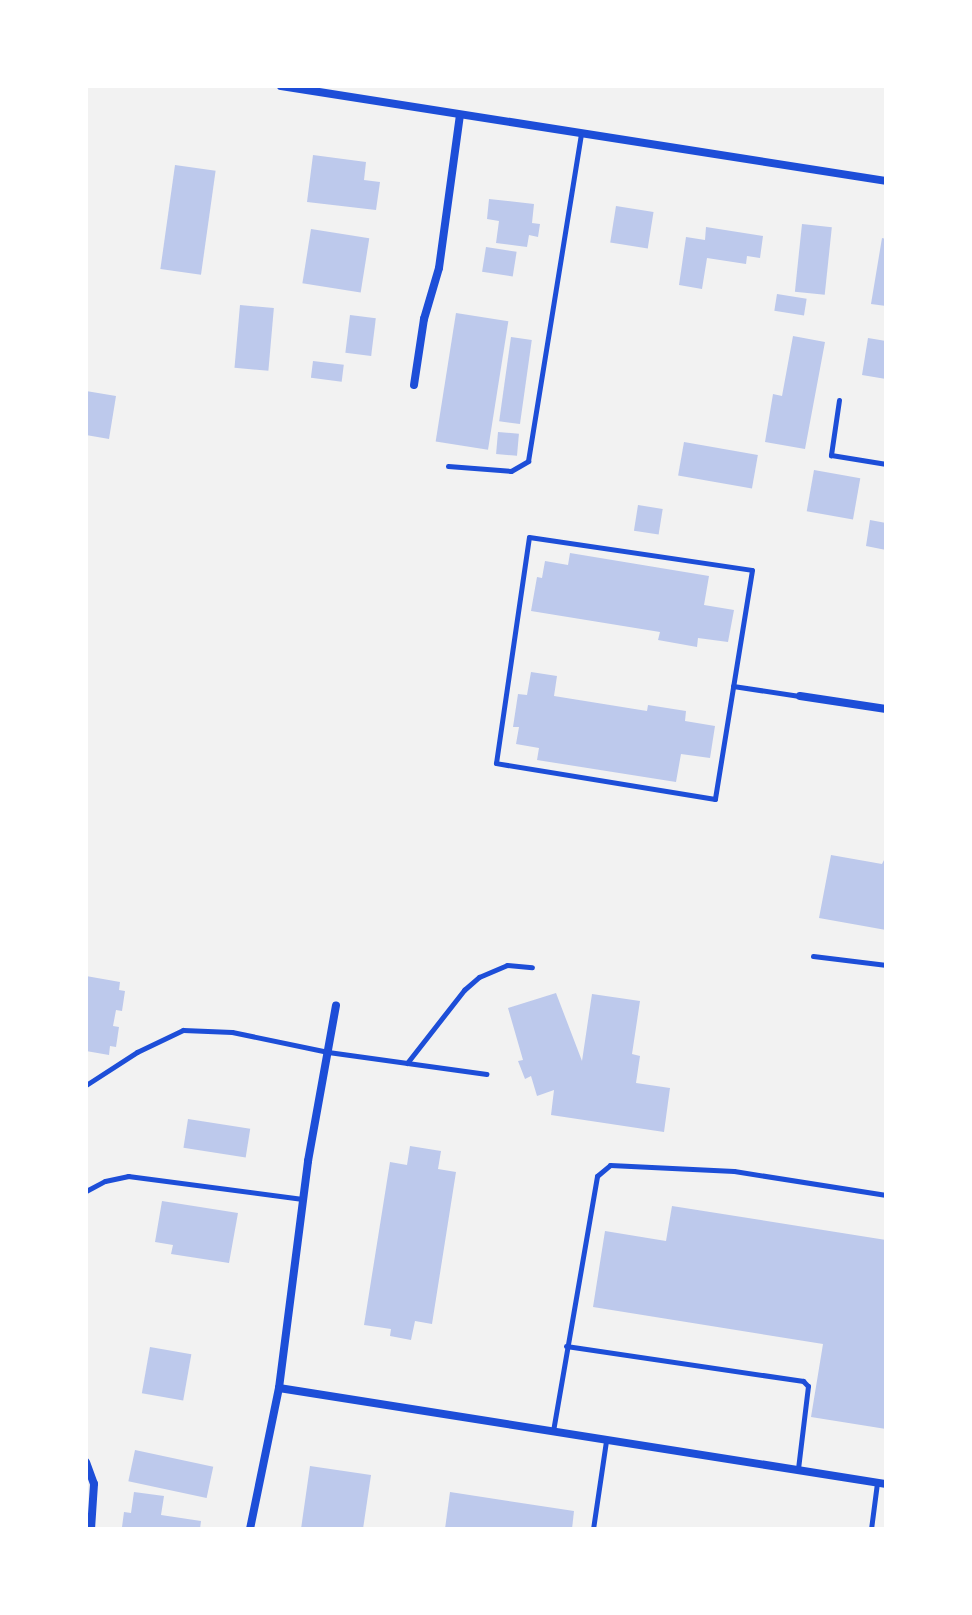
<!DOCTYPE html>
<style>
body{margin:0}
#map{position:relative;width:972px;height:1615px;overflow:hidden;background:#f2f2f2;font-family:"Varela Round",sans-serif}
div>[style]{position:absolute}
.building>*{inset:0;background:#bdc9ec;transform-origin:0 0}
.service>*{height:5px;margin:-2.5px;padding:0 2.5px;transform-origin:2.5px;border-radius:2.5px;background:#1d4ed8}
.minor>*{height:8px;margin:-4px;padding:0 4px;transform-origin:4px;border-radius:4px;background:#1d4ed8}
span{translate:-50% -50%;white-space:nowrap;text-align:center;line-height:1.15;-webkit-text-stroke:6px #fff;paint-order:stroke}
.frame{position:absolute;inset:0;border:88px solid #fff;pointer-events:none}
</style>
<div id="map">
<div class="building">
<i style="clip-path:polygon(313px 155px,366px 162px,364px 180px,380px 182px,376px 210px,307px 202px)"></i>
<i style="left:175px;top:165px;width:41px;height:105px;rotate:8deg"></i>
<i style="clip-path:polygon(489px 199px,534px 204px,532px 223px,540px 224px,538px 237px,529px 235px,527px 247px,496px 243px,499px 221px,487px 219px)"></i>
<i style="left:616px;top:206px;width:38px;height:37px;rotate:9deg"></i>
<i style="left:802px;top:224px;width:30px;height:68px;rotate:6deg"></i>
<i style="clip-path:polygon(706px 227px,763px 236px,760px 258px,747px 256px,746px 264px,707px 258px,702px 289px,679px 285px,686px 237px,705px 240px)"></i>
<i style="left:311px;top:229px;width:59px;height:55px;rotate:9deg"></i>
<i style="clip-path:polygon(882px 238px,886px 239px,886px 306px,871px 304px)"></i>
<i style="left:486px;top:247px;width:31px;height:25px;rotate:9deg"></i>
<i style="left:777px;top:294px;width:30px;height:17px;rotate:9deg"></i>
<i style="left:240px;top:305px;width:34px;height:63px;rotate:5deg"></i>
<i style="left:456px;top:313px;width:53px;height:130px;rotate:9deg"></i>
<i style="left:350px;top:315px;width:26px;height:38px;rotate:7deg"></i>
<i style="clip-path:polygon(793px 336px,825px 342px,805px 449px,765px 442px,773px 394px,782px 396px)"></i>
<i style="left:511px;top:337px;width:21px;height:85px;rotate:8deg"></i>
<i style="clip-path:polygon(868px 338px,886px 341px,886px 379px,862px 375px)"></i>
<i style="left:313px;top:361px;width:31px;height:17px;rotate:7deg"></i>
<i style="clip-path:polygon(86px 391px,116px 396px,109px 439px,86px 435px)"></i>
<i style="left:498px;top:432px;width:21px;height:22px;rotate:5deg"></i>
<i style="left:684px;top:442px;width:75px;height:34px;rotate:10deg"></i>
<i style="left:814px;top:470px;width:47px;height:42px;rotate:10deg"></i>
<i style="left:638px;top:505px;width:25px;height:26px;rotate:9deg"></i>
<i style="clip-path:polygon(870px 520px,886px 523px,886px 550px,866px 546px)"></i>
<i style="clip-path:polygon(570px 553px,709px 576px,704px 605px,734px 610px,728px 642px,698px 638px,697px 647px,658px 640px,660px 632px,531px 611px,537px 577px,542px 578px,545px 561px,568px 565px)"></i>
<i style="clip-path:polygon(531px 672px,557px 676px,554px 696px,647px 711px,648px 705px,686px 711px,685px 721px,715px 726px,710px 758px,681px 754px,676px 782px,537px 760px,539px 748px,516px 744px,519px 727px,513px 727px,518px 694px,527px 695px)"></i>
<i style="clip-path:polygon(831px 855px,882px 864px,886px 856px,886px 930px,819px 918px)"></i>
<i style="clip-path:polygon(86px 976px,120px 982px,119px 990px,125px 991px,122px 1011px,116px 1010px,113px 1026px,119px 1027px,116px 1047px,110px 1046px,109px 1055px,86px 1051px)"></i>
<i style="clip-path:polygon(556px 993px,582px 1061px,592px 994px,640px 1001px,632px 1054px,640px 1056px,636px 1083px,670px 1088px,664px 1132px,551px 1115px,554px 1090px,537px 1096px,531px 1076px,525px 1079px,518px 1061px,523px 1060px,508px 1008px)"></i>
<i style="left:188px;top:1119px;width:63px;height:29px;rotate:9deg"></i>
<i style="clip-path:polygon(410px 1146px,441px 1151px,438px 1169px,456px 1172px,432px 1324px,415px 1321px,411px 1340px,390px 1336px,391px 1329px,364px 1325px,390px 1162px,407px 1165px)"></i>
<i style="clip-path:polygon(162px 1201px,238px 1213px,229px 1263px,171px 1254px,173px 1245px,155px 1242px)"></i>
<i style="clip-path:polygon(672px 1206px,886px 1240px,886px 1429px,811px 1417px,823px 1344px,593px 1307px,605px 1231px,666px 1241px)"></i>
<i style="left:150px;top:1347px;width:42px;height:47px;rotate:10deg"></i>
<i style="left:135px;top:1450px;width:80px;height:32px;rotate:12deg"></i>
<i style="clip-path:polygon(310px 1466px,371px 1475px,363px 1529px,301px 1529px)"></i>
<i style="clip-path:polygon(134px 1492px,164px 1496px,161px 1515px,201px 1521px,200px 1529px,122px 1527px,124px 1512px,131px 1513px)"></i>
<i style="clip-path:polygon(450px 1492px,574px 1511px,572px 1529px,445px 1529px)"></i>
</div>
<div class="service">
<i style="left:839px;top:400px;width:56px;rotate:98.3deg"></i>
<i style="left:831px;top:455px;width:56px;rotate:9.3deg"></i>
<i style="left:448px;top:466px;width:63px;rotate:4.5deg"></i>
<i style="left:511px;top:471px;width:20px;rotate:-30deg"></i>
<i style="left:528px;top:461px;width:331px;rotate:-80.8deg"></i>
<i style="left:529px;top:537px;width:225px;rotate:8.4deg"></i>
<i style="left:752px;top:570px;width:232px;rotate:99.2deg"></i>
<i style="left:715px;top:799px;width:222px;rotate:-170.7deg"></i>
<i style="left:496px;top:763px;width:228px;rotate:-81.7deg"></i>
<i style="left:733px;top:686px;width:67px;rotate:8.6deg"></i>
<i style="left:813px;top:956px;width:74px;rotate:7deg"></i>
<i style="left:407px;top:1063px;width:93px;rotate:-52deg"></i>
<i style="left:464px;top:990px;width:20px;rotate:-41deg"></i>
<i style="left:479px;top:977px;width:30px;rotate:-23deg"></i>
<i style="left:507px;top:965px;width:25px;rotate:5deg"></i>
<i style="left:86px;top:1085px;width:61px;rotate:-32.9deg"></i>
<i style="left:137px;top:1052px;width:51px;rotate:-25.6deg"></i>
<i style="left:183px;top:1030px;width:49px;rotate:2.3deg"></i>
<i style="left:232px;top:1032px;width:98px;rotate:11.8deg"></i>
<i style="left:328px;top:1052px;width:160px;rotate:7.9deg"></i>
<i style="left:86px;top:1191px;width:21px;rotate:-28deg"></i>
<i style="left:105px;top:1181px;width:24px;rotate:-12deg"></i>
<i style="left:128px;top:1176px;width:176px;rotate:7.5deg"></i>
<i style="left:566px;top:1346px;width:240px;rotate:8.4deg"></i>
<i style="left:803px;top:1381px;width:7px;rotate:45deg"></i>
<i style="left:808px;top:1386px;width:84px;rotate:96.9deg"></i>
<i style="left:553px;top:1431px;width:259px;rotate:-80.2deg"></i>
<i style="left:597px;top:1176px;width:17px;rotate:-40deg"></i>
<i style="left:610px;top:1165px;width:124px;rotate:2.8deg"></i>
<i style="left:734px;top:1171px;width:154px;rotate:9deg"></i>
<i style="left:593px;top:1529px;width:89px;rotate:-81.6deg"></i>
<i style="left:871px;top:1529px;width:46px;rotate:-82.6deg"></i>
</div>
<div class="minor">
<i style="left:281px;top:86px;width:612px;rotate:8.92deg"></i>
<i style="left:414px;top:385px;width:67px;rotate:-81.4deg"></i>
<i style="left:424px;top:319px;width:53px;rotate:-73.6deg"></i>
<i style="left:439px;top:268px;width:154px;rotate:-82.2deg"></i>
<i style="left:800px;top:696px;width:87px;rotate:8.6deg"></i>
<i style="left:279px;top:1388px;width:615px;rotate:8.99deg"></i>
<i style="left:86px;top:1462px;width:23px;rotate:70deg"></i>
<i style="left:94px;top:1484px;width:45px;rotate:93.8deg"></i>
<i style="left:250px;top:1529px;width:144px;rotate:-78.4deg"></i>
<i style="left:279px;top:1388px;width:229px;rotate:-82.7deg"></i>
<i style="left:308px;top:1161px;width:158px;rotate:-79.8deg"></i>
</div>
<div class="frame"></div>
</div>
